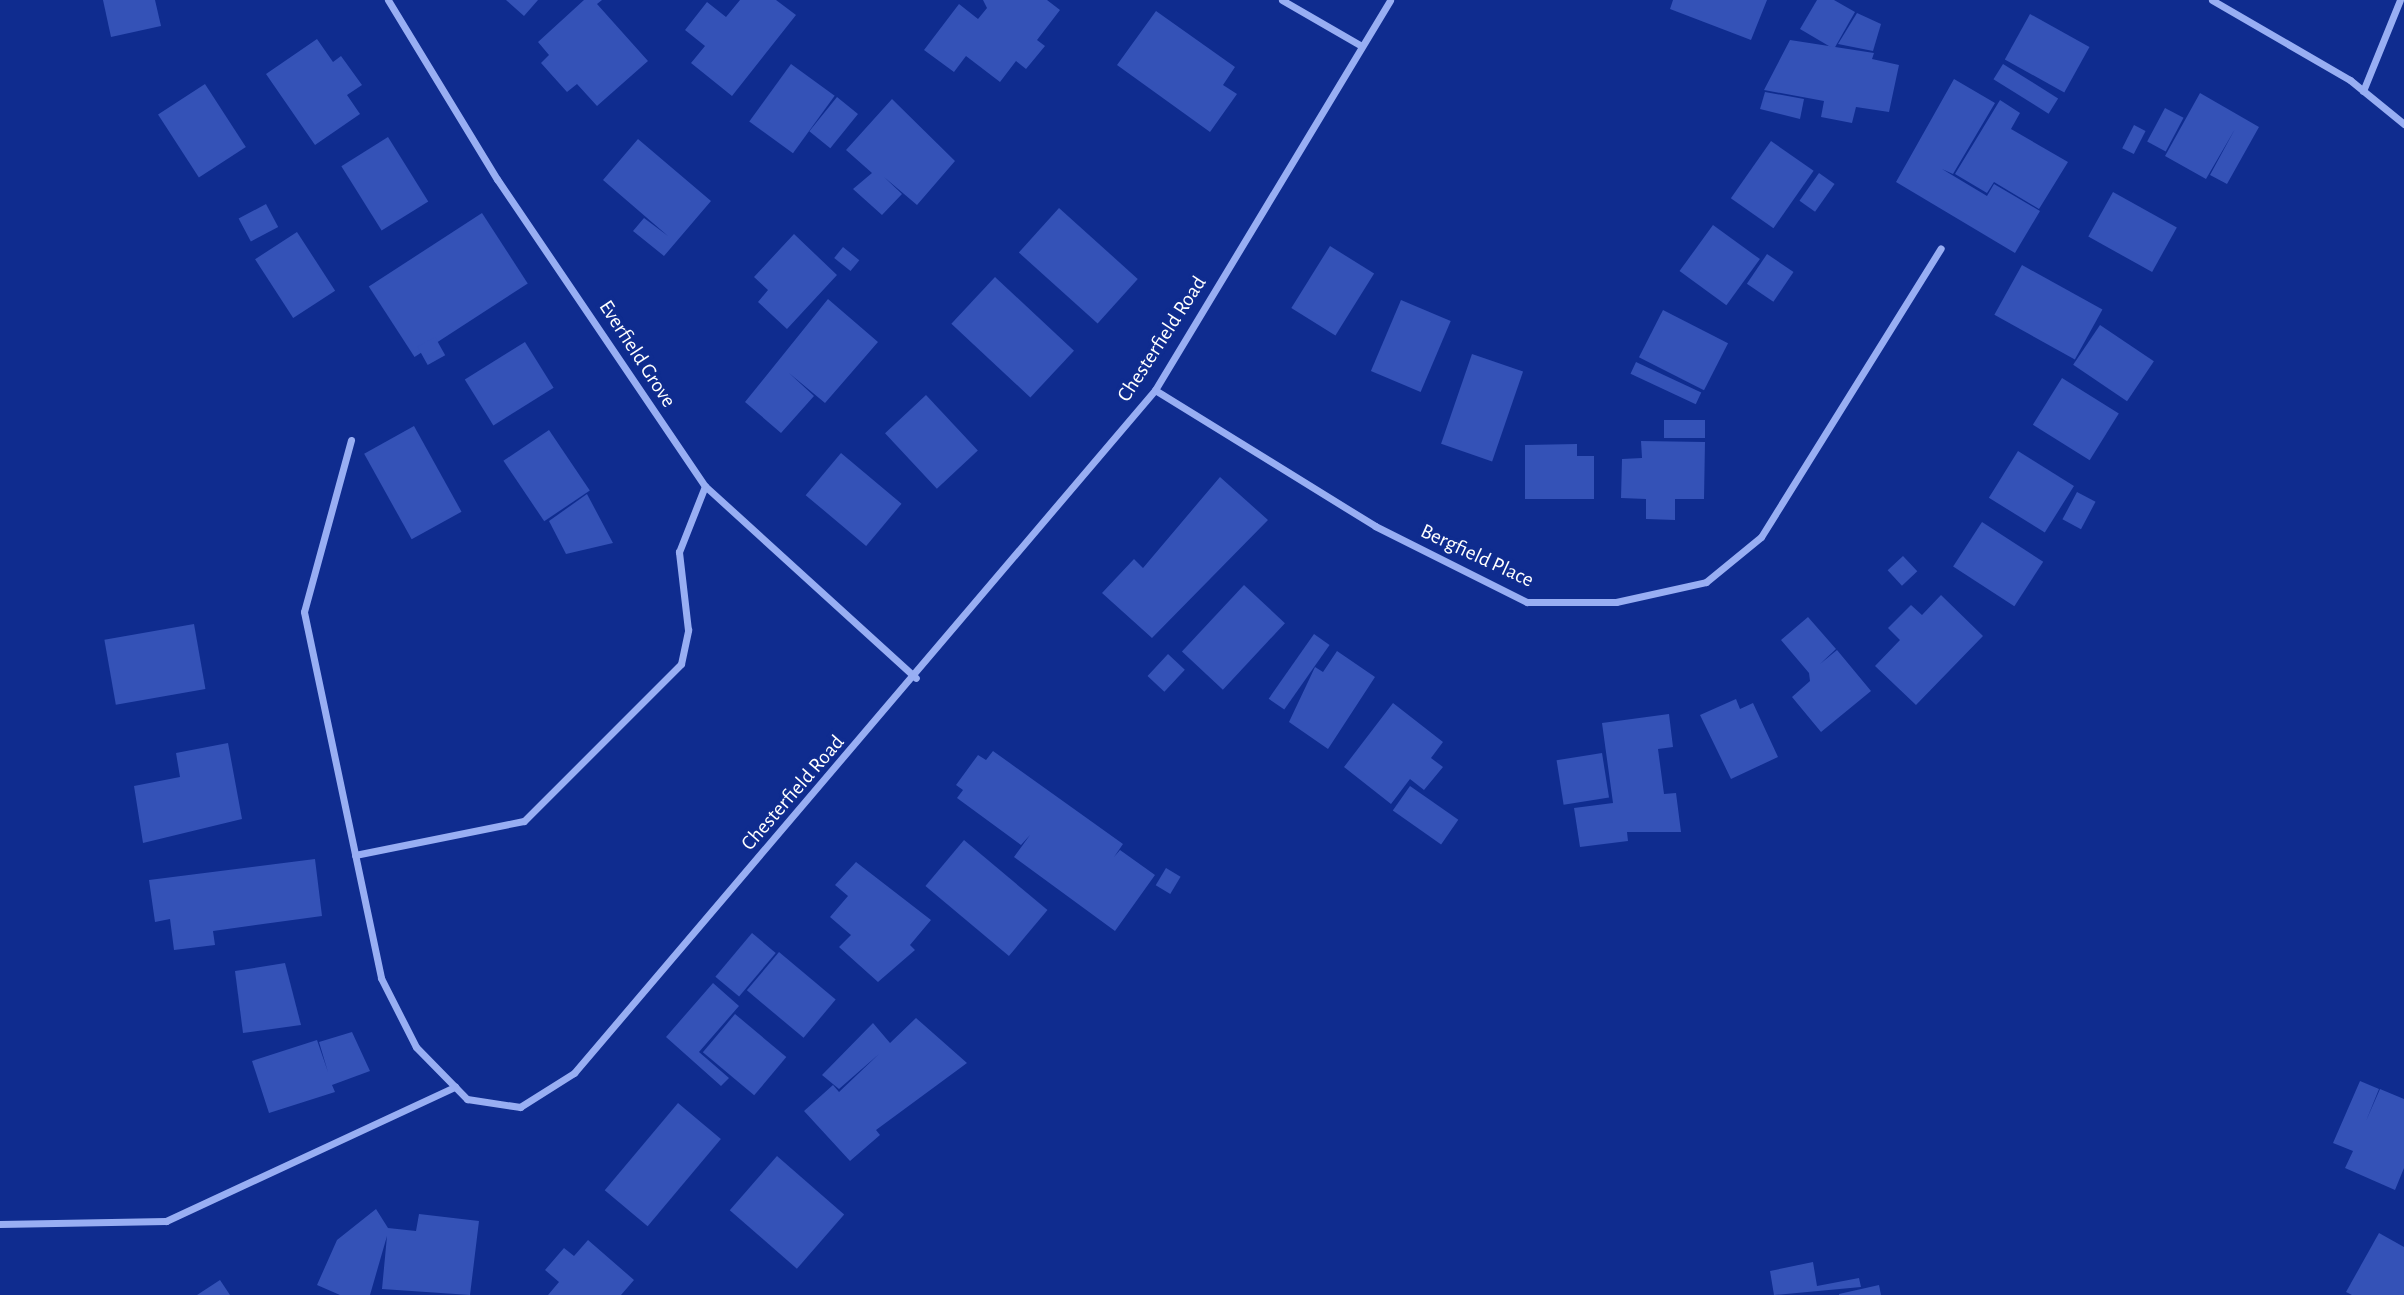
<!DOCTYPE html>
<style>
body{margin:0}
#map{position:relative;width:2404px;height:1295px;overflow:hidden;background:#0f2c8f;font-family:"Alegreya Sans",sans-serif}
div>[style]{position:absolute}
.building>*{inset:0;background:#3452b7;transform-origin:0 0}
.minor>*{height:7px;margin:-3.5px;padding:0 3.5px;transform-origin:3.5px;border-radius:3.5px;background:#98aef3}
span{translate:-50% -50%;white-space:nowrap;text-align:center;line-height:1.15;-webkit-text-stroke:7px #0f2c8f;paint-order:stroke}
.street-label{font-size:21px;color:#fff}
</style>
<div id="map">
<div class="building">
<i style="clip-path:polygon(103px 0,155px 0,161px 26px,111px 37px)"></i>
<i style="clip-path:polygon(506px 0,538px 0,524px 16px)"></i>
<i style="clip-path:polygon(584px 0,602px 0,597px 4px,648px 61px,597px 106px,577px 84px,567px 92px,541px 63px,549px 55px,538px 42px)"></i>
<i style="clip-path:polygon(740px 0,776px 0,796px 15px,732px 96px,691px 63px,705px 46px,685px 30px,707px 2px,726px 17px)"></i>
<i style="clip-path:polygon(983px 0,1047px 0,1060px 10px,1037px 40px,1045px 46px,1026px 69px,1016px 61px,1000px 82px,966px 56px,954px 72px,924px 50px,959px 4px,978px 19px,987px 8px)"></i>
<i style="clip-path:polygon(1673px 0,1767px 0,1751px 40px,1670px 9px)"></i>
<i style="clip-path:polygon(1817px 0,1834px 0,1855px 12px,1834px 49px,1800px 29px)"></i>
<i style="clip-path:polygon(1156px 11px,1235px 67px,1223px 85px,1237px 94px,1210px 132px,1117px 65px)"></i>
<i style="clip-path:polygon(1857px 13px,1881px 24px,1873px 51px,1838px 44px)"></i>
<i style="left:2030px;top:14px;width:68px;height:52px;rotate:29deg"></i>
<i style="clip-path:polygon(317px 39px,333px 62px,341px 56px,362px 85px,347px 95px,360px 114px,315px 145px,266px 74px)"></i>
<i style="clip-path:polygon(1790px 40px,1874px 53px,1872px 59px,1899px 65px,1889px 112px,1856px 107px,1852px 123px,1821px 117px,1824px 101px,1764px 90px)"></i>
<i style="left:791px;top:64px;width:54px;height:71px;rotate:36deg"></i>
<i style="left:2003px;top:64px;width:65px;height:18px;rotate:32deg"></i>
<i style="clip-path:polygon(1954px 79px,1995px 103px,1953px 174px,1942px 169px,1987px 196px,1994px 184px,2040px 211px,2015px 253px,1896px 182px)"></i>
<i style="left:205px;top:84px;width:75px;height:56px;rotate:57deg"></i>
<i style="clip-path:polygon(1765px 92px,1804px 99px,1800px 119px,1760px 109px)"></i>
<i style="clip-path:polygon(2200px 93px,2259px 127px,2227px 184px,2210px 175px,2235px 129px,2206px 179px,2165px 156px)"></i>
<i style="left:837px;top:97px;width:27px;height:44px;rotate:39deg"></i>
<i style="clip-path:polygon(892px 99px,955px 161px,917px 205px,884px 177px,902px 194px,882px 215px,853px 189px,872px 173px,846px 150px)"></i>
<i style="clip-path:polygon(2000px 100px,2020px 113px,2011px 129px,2068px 162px,2039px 209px,1994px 182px,1987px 193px,1955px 174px)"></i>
<i style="left:2165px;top:108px;width:21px;height:38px;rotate:28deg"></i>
<i style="left:2134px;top:125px;width:13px;height:26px;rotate:27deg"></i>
<i style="left:388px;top:137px;width:76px;height:55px;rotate:58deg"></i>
<i style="clip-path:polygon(638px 139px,711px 201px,664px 256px,633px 231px,644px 218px,668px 236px,603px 180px)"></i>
<i style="left:1771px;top:141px;width:52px;height:70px;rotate:35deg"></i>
<i style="left:1819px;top:173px;width:19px;height:34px;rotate:35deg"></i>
<i style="left:2113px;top:192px;width:73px;height:51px;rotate:29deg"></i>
<i style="left:266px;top:204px;width:26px;height:31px;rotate:62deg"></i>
<i style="left:1059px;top:208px;width:106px;height:60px;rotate:42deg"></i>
<i style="left:482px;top:213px;width:84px;height:135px;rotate:57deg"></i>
<i style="left:1713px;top:225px;width:58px;height:57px;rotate:36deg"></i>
<i style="left:297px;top:232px;width:70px;height:50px;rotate:57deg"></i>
<i style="clip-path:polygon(794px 234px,837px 275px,787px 329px,758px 302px,768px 290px,754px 277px)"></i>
<i style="left:1330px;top:246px;width:52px;height:73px;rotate:32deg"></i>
<i style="left:843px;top:247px;width:21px;height:14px;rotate:39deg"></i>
<i style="left:1767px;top:254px;width:32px;height:36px;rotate:34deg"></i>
<i style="left:2022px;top:265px;width:92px;height:57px;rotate:29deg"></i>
<i style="left:995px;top:277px;width:108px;height:64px;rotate:43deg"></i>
<i style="clip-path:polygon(828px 299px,878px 342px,825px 403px,789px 373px,814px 396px,781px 433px,745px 402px)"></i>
<i style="left:1401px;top:300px;width:54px;height:77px;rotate:23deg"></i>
<i style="left:1663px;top:310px;width:73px;height:53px;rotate:27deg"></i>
<i style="left:2100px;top:325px;width:65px;height:48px;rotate:34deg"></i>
<i style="left:435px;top:337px;width:21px;height:20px;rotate:61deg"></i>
<i style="left:525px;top:342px;width:54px;height:71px;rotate:58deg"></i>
<i style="left:1472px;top:354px;width:54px;height:95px;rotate:19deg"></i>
<i style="left:1636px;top:362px;width:72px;height:13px;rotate:25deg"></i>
<i style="left:2062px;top:378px;width:67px;height:55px;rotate:32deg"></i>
<i style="left:926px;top:395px;width:76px;height:56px;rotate:47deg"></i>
<i style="left:1664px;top:420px;width:41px;height:18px"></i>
<i style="left:414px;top:426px;width:98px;height:57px;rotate:61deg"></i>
<i style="left:549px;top:430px;width:73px;height:55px;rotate:56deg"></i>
<i style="clip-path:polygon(1641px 441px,1705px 442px,1704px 499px,1675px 499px,1675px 520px,1646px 519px,1646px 499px,1621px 498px,1622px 459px,1642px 458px)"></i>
<i style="clip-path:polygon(1577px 444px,1577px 456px,1594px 456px,1594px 499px,1525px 499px,1525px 445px)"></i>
<i style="left:2018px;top:451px;width:66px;height:55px;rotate:32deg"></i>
<i style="left:841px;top:453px;width:79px;height:55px;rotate:40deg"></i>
<i style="clip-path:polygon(1220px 477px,1268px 520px,1152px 638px,1102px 593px,1134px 559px,1143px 568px)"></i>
<i style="left:2077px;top:492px;width:21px;height:31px;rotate:28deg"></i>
<i style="clip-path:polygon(587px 494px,613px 543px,566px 554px,549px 521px)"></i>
<i style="left:1982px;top:522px;width:73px;height:53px;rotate:33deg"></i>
<i style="left:1903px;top:556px;width:21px;height:21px;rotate:47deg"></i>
<i style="left:1244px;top:585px;width:56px;height:91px;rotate:43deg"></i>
<i style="clip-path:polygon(1941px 595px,1983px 636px,1916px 705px,1875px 666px,1900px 640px,1888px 628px,1911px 605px,1922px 615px)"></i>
<i style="clip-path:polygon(1808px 617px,1836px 649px,1820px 664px,1837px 650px,1871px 691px,1821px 732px,1792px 697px,1810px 681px,1809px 673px,1781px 640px)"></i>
<i style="left:194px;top:624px;width:66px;height:91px;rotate:80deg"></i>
<i style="left:1314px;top:634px;width:19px;height:79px;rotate:35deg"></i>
<i style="clip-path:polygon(1337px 651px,1375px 677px,1328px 749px,1289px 722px,1315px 667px,1323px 672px)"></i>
<i style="left:1168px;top:654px;width:23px;height:30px;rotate:43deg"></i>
<i style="clip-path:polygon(1736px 699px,1740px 709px,1753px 703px,1778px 757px,1731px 779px,1700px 715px)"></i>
<i style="clip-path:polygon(1393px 703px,1443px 742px,1431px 758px,1443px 767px,1424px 790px,1410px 779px,1391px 804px,1344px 767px)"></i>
<i style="clip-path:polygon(1669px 714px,1673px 747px,1658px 749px,1664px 794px,1676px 793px,1681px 832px,1627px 832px,1628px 841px,1580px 847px,1574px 808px,1613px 803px,1602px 723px)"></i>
<i style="clip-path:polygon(228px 743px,242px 819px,143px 843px,134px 786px,180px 777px,176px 753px)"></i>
<i style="clip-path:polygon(993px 751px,1123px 844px,1114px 857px,1120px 850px,1155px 875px,1115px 931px,1014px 857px,1030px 835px,1021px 845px,957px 798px,963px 790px,956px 785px,978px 755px,986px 760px)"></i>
<i style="left:1602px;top:753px;width:45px;height:46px;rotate:81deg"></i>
<i style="left:1410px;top:786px;width:59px;height:30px;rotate:35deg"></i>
<i style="left:964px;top:840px;width:109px;height:60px;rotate:40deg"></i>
<i style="clip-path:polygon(315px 859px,322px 916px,213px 931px,215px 945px,174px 950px,170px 919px,155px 922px,149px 880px)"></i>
<i style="clip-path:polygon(856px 862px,931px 920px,910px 945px,915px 950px,878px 982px,839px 947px,851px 935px,830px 917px,848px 896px,835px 885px)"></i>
<i style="left:1166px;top:868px;width:17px;height:20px;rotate:31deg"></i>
<i style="left:752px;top:933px;width:31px;height:57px;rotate:40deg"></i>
<i style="left:779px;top:952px;width:74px;height:50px;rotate:40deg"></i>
<i style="clip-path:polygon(285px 963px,301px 1025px,243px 1033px,235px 971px)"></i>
<i style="clip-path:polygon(713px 983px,739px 1006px,699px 1052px,729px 1078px,721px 1086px,666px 1037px)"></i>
<i style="left:735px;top:1014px;width:67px;height:50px;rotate:40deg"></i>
<i style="clip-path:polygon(916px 1018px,967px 1063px,876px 1130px,880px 1135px,850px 1161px,804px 1111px,833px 1085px,839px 1092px,879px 1054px,839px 1089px,822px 1075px,873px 1023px,890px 1043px)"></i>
<i style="clip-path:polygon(352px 1032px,370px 1071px,332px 1085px,335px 1092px,269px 1113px,252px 1061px,317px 1040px,328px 1072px,319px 1042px)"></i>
<i style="clip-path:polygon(2360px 1081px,2379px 1089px,2366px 1121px,2380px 1089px,2404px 1099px,2404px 1168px,2395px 1190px,2345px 1168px,2353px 1151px,2333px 1143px)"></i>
<i style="left:678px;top:1103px;width:56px;height:114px;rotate:40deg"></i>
<i style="left:777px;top:1156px;width:89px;height:72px;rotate:41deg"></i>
<i style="clip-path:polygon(376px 1209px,388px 1228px,416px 1231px,419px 1214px,479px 1221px,470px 1295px,382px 1289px,387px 1236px,370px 1295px,340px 1295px,317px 1285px,337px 1240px)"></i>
<i style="clip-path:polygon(2379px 1233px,2404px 1247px,2404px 1295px,2352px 1295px,2346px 1292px)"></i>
<i style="clip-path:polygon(588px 1240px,634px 1280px,621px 1295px,548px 1295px,559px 1282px,545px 1270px,564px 1248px,574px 1256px)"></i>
<i style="clip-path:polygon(1813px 1262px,1817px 1286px,1859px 1278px,1861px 1287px,1774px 1295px,1770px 1271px)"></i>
<i style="clip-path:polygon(220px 1280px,230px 1295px,197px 1295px)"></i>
<i style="clip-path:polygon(1879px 1285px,1881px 1295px,1839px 1295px,1839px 1294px)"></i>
</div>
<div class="minor">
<i style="left:388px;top:0;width:210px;rotate:58.7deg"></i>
<i style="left:497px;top:179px;width:371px;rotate:55.9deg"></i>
<i style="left:705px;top:486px;width:285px;rotate:42.3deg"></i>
<i style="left:1282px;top:0;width:90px;rotate:30deg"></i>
<i style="left:2212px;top:0;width:160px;rotate:30.1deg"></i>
<i style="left:2350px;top:80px;width:70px;rotate:39.2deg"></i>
<i style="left:2363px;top:91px;width:98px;rotate:-67.9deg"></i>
<i style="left:1155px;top:390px;width:259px;rotate:31.7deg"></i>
<i style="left:1375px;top:526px;width:170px;rotate:26.6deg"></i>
<i style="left:1527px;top:602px;width:89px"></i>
<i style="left:1616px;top:602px;width:92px;rotate:-12.5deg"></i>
<i style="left:1706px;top:582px;width:71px;rotate:-39.3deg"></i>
<i style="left:1761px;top:537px;width:340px;rotate:-58.1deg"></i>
<i style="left:351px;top:440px;width:178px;rotate:105.3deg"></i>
<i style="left:304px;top:612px;width:374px;rotate:78.1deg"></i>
<i style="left:381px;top:978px;width:77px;rotate:63.1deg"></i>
<i style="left:416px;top:1047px;width:73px;rotate:45.6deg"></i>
<i style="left:467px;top:1099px;width:54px;rotate:8.6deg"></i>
<i style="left:520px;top:1107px;width:64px;rotate:-32.2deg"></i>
<i style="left:574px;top:1073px;width:897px;rotate:-49.61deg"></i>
<i style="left:1155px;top:390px;width:455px;rotate:-58.9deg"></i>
<i style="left:355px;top:855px;width:172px;rotate:-11.4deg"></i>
<i style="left:524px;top:821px;width:222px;rotate:-45deg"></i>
<i style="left:681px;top:664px;width:35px;rotate:-78deg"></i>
<i style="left:688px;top:630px;width:79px;rotate:-96.6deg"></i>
<i style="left:679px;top:552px;width:71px;rotate:-68.5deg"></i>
<i style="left:0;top:1224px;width:166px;rotate:-1deg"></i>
<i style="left:166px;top:1221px;width:319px;rotate:-24.9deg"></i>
</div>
<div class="street-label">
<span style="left:1162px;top:339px;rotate:-57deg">Chesterfield Road</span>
<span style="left:637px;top:354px;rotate:57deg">Everfield Grove</span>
<span style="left:1477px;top:556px;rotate:25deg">Bergfield Place</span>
<span style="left:793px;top:793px;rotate:-49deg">Chesterfield Road</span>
</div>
</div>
